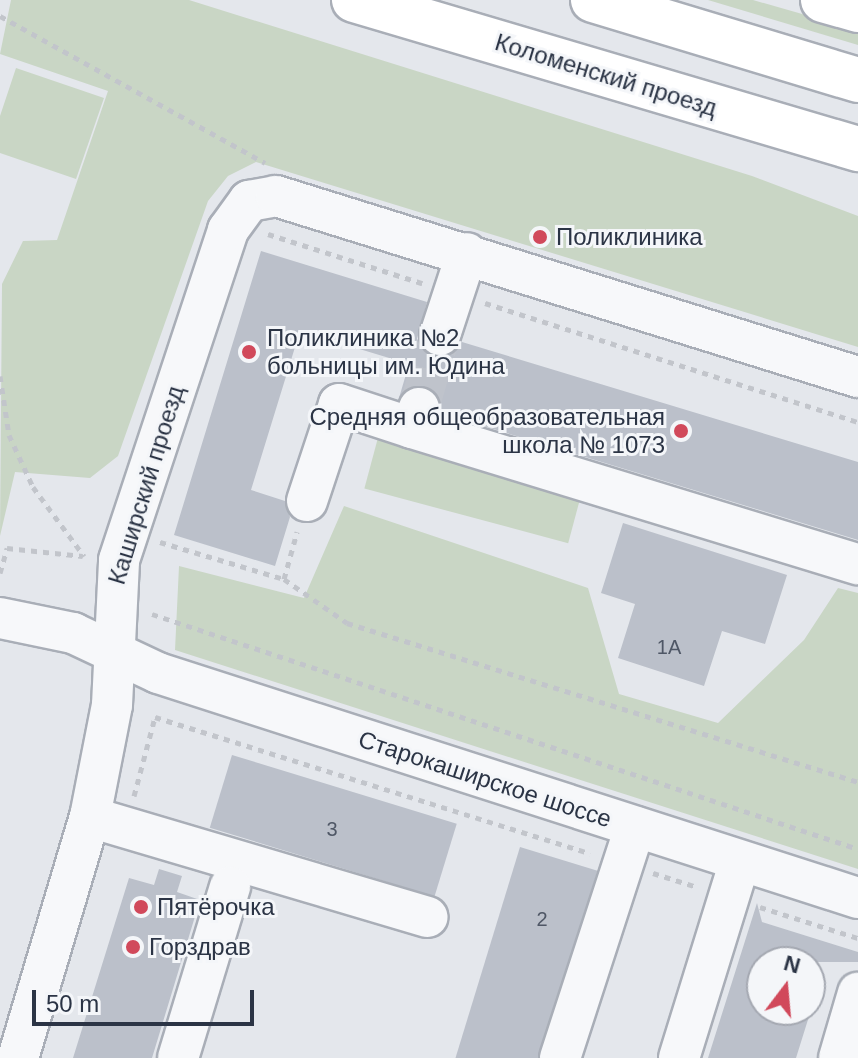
<!DOCTYPE html>
<meta charset="utf-8">
<style>
body{margin:0}
#map{position:relative;width:858px;height:1058px;overflow:hidden;background:#e4e7ec;font-family:Arial,sans-serif}
div>[style]{position:absolute}
.green>*{inset:0;background:#c9d6c5;transform-origin:0 0}
.building>*{inset:0;background:#bbc0ca;transform-origin:0 0}
.minor-tunnel>*{height:40px;margin-top:-20px;transform-origin:0;background:repeating-linear-gradient(90deg,#bfc3cb 0 40px,transparent 0 60px)}
.path>*{height:5px;margin-top:-2.5px;transform-origin:0;background:repeating-linear-gradient(90deg,#c2c5cb 0 6px,transparent 0 12px)}
.roads{filter:drop-shadow(2px 0 #a9aeb7) drop-shadow(-2px 0 #a9aeb7) drop-shadow(0 2px #a9aeb7) drop-shadow(0 -2px #a9aeb7)}
.minor>*{height:40px;margin:-20px;padding:0 20px;transform-origin:20px;border-radius:20px;background:#f7f8fa}
.major>*{height:44px;margin:-22px;padding:0 22px;transform-origin:22px;border-radius:22px;background:#fff}
.dots>*{width:22px;height:22px;translate:-50% -50%;box-sizing:border-box;border:4px solid #f4f6f9;border-radius:50%}
span{translate:-50% -50%;white-space:nowrap;text-align:center;line-height:1.15;-webkit-text-stroke:6px #f4f6f9;paint-order:stroke}
.number-label{font-size:20px;color:#4f5766}
.number-label span{-webkit-text-stroke-width:0}
.street-label{font-size:24px;color:#2b3445}
.poi-label{font-size:24px;color:#2b3445}
.left{translate:0 -50%;text-align:left}
.right{translate:-100% -50%;text-align:right}
.north{position:absolute;left:746px;top:946px;width:80px;height:80px;box-sizing:border-box;background:#f4f6f9;border:2px solid #a4a8b1;border-radius:50%;rotate:16deg;font-size:22px;font-weight:700;line-height:32px;text-align:center;color:#2b3445}
.north::after{content:'';display:block;margin:auto;width:28px;height:36px;background:#d1495b;clip-path:polygon(50% 0,100% 100%,50% 72%,0 100%)}
.scale{position:absolute;left:32px;top:990px;width:222px;height:36px;box-sizing:border-box;border:4px solid #2b3445;border-top:0;padding-left:10px;font-size:24px;line-height:28px;white-space:nowrap;color:#2b3445;-webkit-text-stroke:6px #f4f6f9;paint-order:stroke}
</style>
<div id="map">
<div class="green">
<i style="clip-path:polygon(11px 0,189px 0,752px 176px,858px 216px,858px 347px,256px 162px,228px 176px,208px 201px,118px 456px,90px 478px,15px 472px,0 536px,2px 284px,23px 241px,57px 240px,108px 91px,0 54px)"></i>
<i style="clip-path:polygon(708px 0,753px 0,858px 30px,858px 45px)"></i>
<i style="clip-path:polygon(16px 68px,104px 98px,76px 179px,0 153px,0 116px)"></i>
<i style="left:383px;top:419px;width:211px;height:72px;rotate:15deg"></i>
<i style="clip-path:polygon(344px 506px,588px 588px,619px 694px,718px 723px,804px 640px,838px 588px,858px 593px,858px 869px,175px 650px,179px 566px,304px 598px)"></i>
</div>
<div class="building">
<i style="clip-path:polygon(261px 251px,427px 302px,417px 339px,432px 356px,445px 357px,462px 342px,858px 462px,858px 540px,441px 413px,437px 394px,426px 386px,399px 398px,409px 364px,300px 331px,251px 490px,285px 501px,290px 517px,275px 566px,174px 535px)"></i>
<i style="clip-path:polygon(623px 523px,787px 575px,765px 644px,722px 631px,704px 686px,618px 658px,635px 604px,601px 593px)"></i>
<i style="left:232px;top:755px;width:235px;height:76px;rotate:17deg"></i>
<i style="left:520px;top:847px;width:81px;height:221px;rotate:17deg"></i>
<i style="clip-path:polygon(159px 869px,182px 876px,177px 892px,200px 900px,152px 1058px,73px 1058px,129px 878px,154px 885px)"></i>
<i style="clip-path:polygon(757px 903px,762px 922px,858px 952px,858px 962px,762px 962px,762px 1010px,811px 1010px,796px 1058px,708px 1058px)"></i>
</div>
<div class="minor-tunnel">
<i style="left:419px;top:408px;width:76px;rotate:-74deg"></i>
</div>
<div class="path">
<i style="left:0;top:16px;width:303px;rotate:29deg"></i>
<i style="left:268px;top:234px;width:162px;rotate:17.7deg"></i>
<i style="left:485px;top:303px;width:392px;rotate:17.7deg"></i>
<i style="left:0;top:376px;width:60px;rotate:81.3deg"></i>
<i style="left:9px;top:435px;width:57px;rotate:65.2deg"></i>
<i style="left:33px;top:487px;width:86px;rotate:53.5deg"></i>
<i style="left:160px;top:542px;width:129px;rotate:16.6deg"></i>
<i style="left:284px;top:579px;width:49px;rotate:-74.5deg"></i>
<i style="left:0;top:573px;width:26px;rotate:-74deg"></i>
<i style="left:7px;top:548px;width:76px;rotate:6deg"></i>
<i style="left:284px;top:579px;width:77px;rotate:34.9deg"></i>
<i style="left:347px;top:623px;width:535px;rotate:17.28deg"></i>
<i style="left:152px;top:614px;width:744px;rotate:18.41deg"></i>
<i style="left:134px;top:796px;width:82px;rotate:-75.1deg"></i>
<i style="left:155px;top:717px;width:456px;rotate:17.4deg"></i>
<i style="left:653px;top:873px;width:46px;rotate:17.7deg"></i>
<i style="left:760px;top:907px;width:103px;rotate:17.6deg"></i>
</div>
<div class="roads">
<div class="minor">
<i style="left:440px;top:335px;width:86px;rotate:-71.8deg"></i>
<i style="left:419px;top:408px;width:21px;rotate:109deg"></i>
<i style="left:412px;top:428px;width:466px;rotate:17deg"></i>
<i style="left:307px;top:501px;width:102px;rotate:-71.7deg"></i>
<i style="left:339px;top:404px;width:77px;rotate:18.2deg"></i>
<i style="left:0;top:618px;width:75px;rotate:11.6deg"></i>
<i style="left:73px;top:633px;width:94px;rotate:25.2deg"></i>
<i style="left:158px;top:673px;width:735px;rotate:17.82deg"></i>
<i style="left:90px;top:817px;width:352px;rotate:16.5deg"></i>
<i style="left:18px;top:1058px;width:252px;rotate:-73.4deg"></i>
<i style="left:90px;top:817px;width:114px;rotate:-78.9deg"></i>
<i style="left:112px;top:705px;width:145px;rotate:-87.2deg"></i>
<i style="left:119px;top:560px;width:348px;rotate:-71.7deg"></i>
<i style="left:228px;top:230px;width:36px;rotate:-54deg"></i>
<i style="left:249px;top:201px;width:27px;rotate:-10deg"></i>
<i style="left:276px;top:196px;width:609px;rotate:17.28deg"></i>
<i style="left:178px;top:1058px;width:179px;rotate:-73.1deg"></i>
<i style="left:560px;top:1058px;width:243px;rotate:-72deg"></i>
<i style="left:679px;top:1058px;width:206px;rotate:-72.8deg"></i>
<i style="left:839px;top:1058px;width:68px;rotate:-73.7deg"></i>
</div>
<div class="major">
<i style="left:354px;top:0;width:526px;rotate:16.47deg"></i>
<i style="left:593px;top:0;width:277px;rotate:16.8deg"></i>
<i style="left:823px;top:0;width:36px;rotate:16deg"></i>
</div>
</div>
<div class="dots">
<i style="left:540px;top:237px;background:#d1495b"></i>
<i style="left:249px;top:352px;background:#d1495b"></i>
<i style="left:681px;top:431px;background:#d1495b"></i>
<i style="left:141px;top:907px;background:#d1495b"></i>
<i style="left:133px;top:947px;background:#d1495b"></i>
</div>
<div class="number-label">
<span style="left:669px;top:647px">1А</span>
<span style="left:332px;top:829px">3</span>
<span style="left:542px;top:919px">2</span>
</div>
<div class="street-label">
<span style="left:606px;top:75px;rotate:17deg">Коломенский проезд</span>
<span style="left:146px;top:485px;rotate:-73deg">Каширский проезд</span>
<span style="left:485px;top:779px;rotate:18deg">Старокаширское шоссе</span>
</div>
<div class="poi-label">
<span class="left" style="left:556px;top:237px">Поликлиника</span>
<span class="left" style="left:267px;top:352px">Поликлиника №2<br>больницы им. Юдина</span>
<span class="right" style="left:665px;top:431px">Средняя общеобразовательная<br>школа № 1073</span>
<span class="left" style="left:157px;top:907px">Пятёрочка</span>
<span class="left" style="left:149px;top:947px">Горздрав</span>
</div>
<div class="north">N</div>
<div class="scale">50 m</div>
</div>
